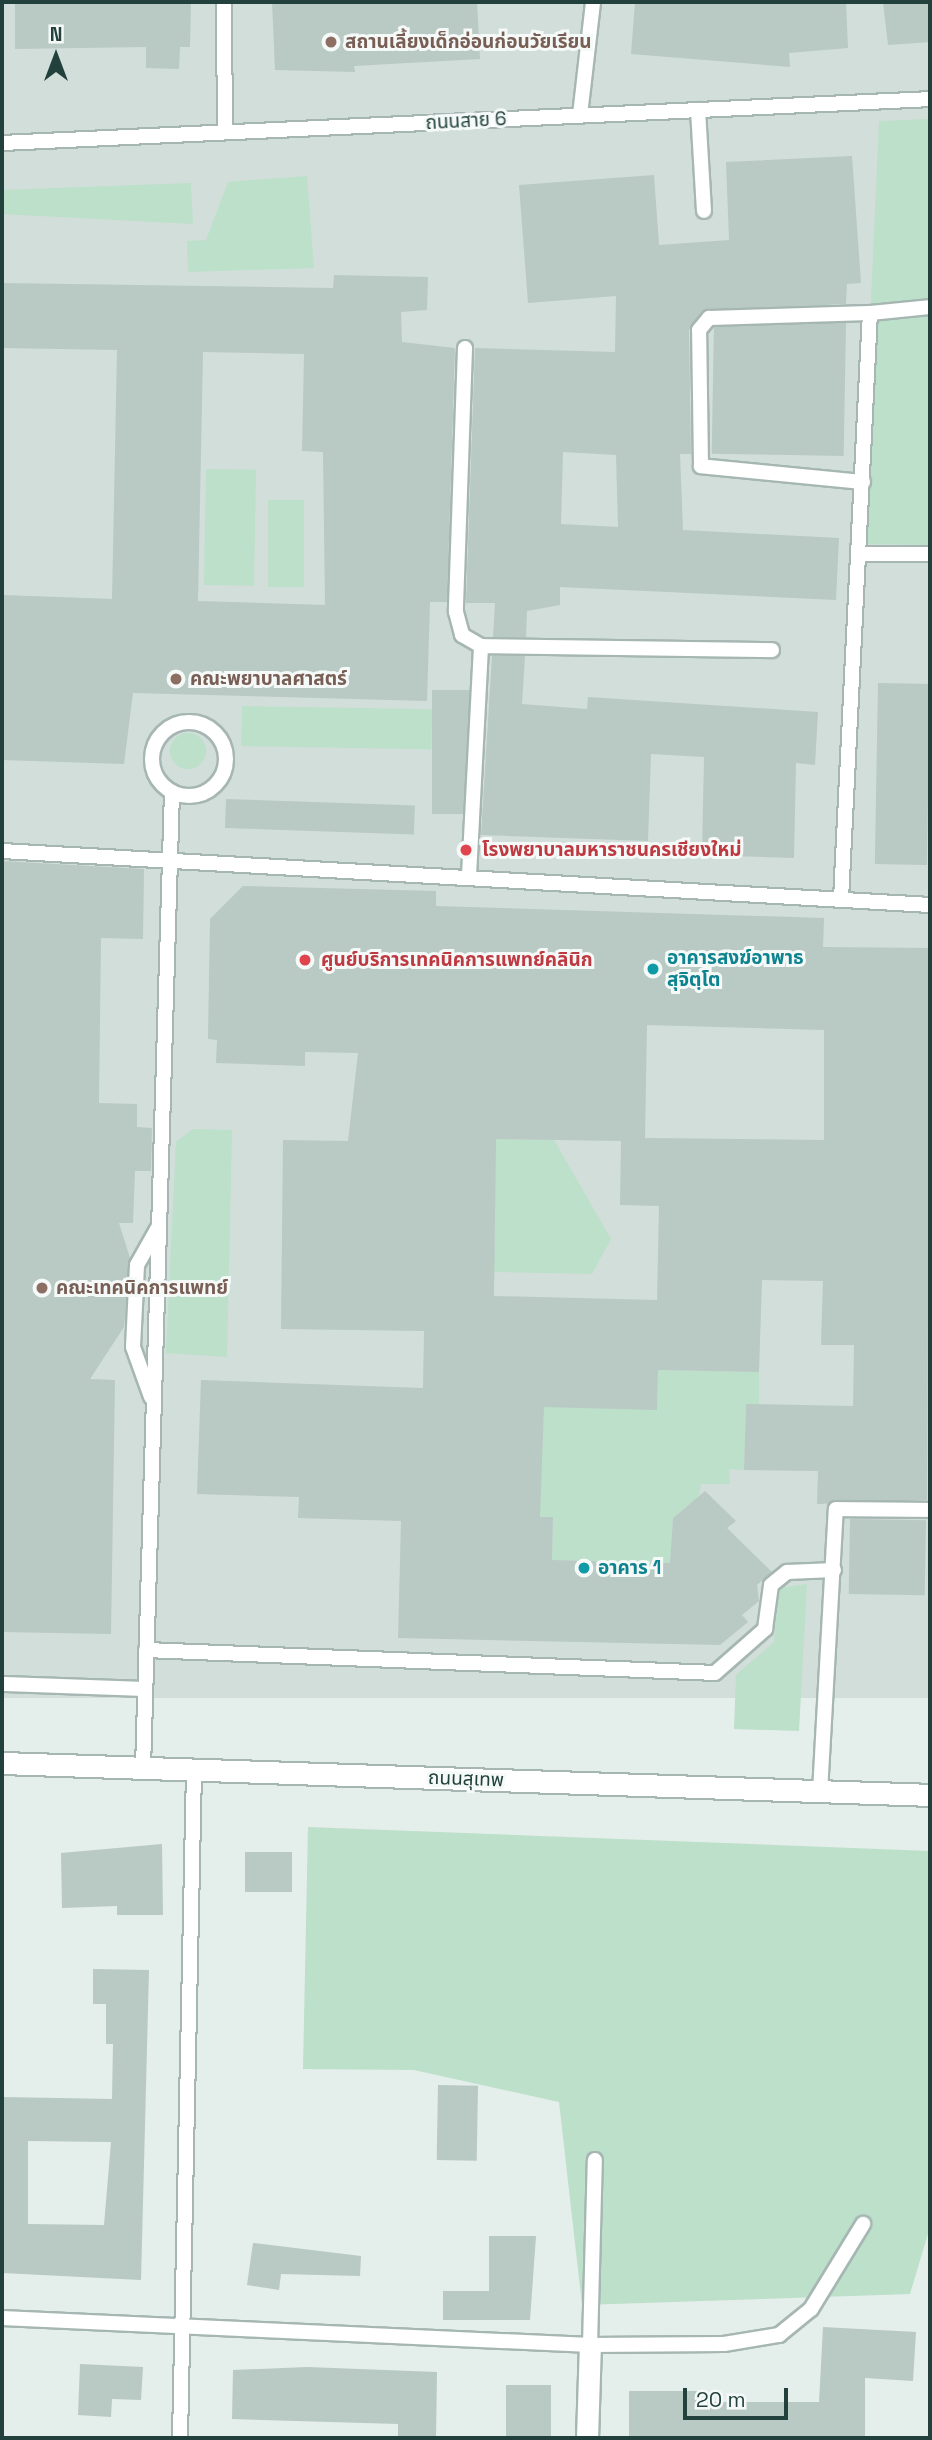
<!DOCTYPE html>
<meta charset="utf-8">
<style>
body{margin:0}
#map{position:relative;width:932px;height:2440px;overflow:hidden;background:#e4eeeb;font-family:"Space Grotesk","Noto Sans Thai",sans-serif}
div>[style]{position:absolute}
.built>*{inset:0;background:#d2deda;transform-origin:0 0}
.green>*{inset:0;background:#bce0c9;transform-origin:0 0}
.round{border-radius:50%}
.building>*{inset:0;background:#b9c9c4;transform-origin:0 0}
.roads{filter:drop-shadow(2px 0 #a6b7b3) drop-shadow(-2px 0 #a6b7b3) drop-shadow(0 2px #a6b7b3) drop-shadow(0 -2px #a6b7b3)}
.lane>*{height:14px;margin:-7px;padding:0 7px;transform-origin:7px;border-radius:7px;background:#fff}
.lane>.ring{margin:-7px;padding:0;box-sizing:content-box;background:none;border:14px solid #fff;border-radius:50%}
.street>*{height:21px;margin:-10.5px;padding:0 10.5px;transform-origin:10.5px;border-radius:10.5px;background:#fff}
.secondary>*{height:21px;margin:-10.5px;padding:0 10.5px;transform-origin:10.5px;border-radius:10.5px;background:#fff}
.dots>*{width:19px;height:19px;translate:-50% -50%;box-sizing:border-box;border:4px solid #f5faf8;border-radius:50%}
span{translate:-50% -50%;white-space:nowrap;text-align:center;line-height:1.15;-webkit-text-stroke:6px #f5faf8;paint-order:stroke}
.education-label{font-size:19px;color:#785e54;font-weight:700}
.left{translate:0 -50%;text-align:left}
.street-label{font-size:19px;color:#22413c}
.health-label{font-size:19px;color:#be3a42;font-weight:700}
.culture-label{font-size:19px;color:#0d838f;font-weight:700}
.frame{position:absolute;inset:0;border:4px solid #22413c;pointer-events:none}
.north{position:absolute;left:21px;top:21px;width:70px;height:70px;-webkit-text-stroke:5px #f5faf8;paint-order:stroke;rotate:0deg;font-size:19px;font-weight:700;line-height:28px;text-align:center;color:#22413c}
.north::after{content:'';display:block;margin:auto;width:24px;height:32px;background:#22413c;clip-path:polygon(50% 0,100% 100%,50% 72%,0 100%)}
.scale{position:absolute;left:683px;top:2388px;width:105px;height:32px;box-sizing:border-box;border:4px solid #22413c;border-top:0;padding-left:9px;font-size:21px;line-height:24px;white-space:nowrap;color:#22413c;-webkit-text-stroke:5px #f5faf8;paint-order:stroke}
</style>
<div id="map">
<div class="built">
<i style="left:2px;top:2px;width:928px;height:1696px"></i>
</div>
<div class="green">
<i style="clip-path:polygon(930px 119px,930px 545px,867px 544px,863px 482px,879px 121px)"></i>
<i style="clip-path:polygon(307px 176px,314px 268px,188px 272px,187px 241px,206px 240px,228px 182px)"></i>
<i style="clip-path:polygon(191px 183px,193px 224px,2px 214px,2px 190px)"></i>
<i style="left:206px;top:469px;width:50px;height:116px;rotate:1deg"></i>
<i style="left:268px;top:500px;width:36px;height:87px"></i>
<i style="left:242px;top:706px;width:190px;height:40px;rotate:1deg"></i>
<i class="round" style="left:170px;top:733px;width:36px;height:36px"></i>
<i style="clip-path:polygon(193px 1129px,232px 1130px,227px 1357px,166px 1353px,176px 1142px)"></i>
<i style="clip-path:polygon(495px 1139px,554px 1140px,611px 1239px,592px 1274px,494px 1272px)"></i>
<i style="clip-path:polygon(658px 1370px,759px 1372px,759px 1405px,746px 1405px,744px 1470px,729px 1469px,730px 1484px,701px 1484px,699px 1496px,673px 1518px,670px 1563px,552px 1560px,553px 1517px,528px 1516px,540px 1500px,545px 1380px,657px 1410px)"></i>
<i style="clip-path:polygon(807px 1584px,799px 1731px,734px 1729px,736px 1675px,774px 1642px,779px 1588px)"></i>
<i style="clip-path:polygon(308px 1827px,930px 1851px,930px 2227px,910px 2294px,582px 2305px,559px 2102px,414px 2070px,303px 2069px)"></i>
</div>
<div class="building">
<i style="clip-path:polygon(15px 2px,191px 2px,190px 47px,180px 47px,179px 69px,146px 68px,146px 47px,15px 49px)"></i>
<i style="clip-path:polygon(272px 2px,477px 2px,480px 59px,354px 66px,355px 72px,275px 70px)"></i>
<i style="clip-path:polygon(635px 2px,846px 2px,848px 48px,789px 53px,790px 67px,631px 54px)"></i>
<i style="clip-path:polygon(883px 2px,930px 2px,930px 42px,888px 45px)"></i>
<i style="clip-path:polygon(evenodd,852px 156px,861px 283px,847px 284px,846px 304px,702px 311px,689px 330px,691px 454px,680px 454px,683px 530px,839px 538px,836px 600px,560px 587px,560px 605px,527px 611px,526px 637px,493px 637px,495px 603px,466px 603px,475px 348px,615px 352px,616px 296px,528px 303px,519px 185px,654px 175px,659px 245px,729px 240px,726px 162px,852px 156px,563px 452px,616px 455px,618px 527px,561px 524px,563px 452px)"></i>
<i style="clip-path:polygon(evenodd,334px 275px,428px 277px,427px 310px,401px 312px,402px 342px,455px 348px,447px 602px,430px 602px,427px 701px,133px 693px,124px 764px,2px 760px,2px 595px,112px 599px,117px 350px,2px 348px,2px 283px,333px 288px,334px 275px,203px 352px,304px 354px,302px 451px,323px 452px,325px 605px,198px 601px,203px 352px)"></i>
<i style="left:846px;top:323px;width:133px;height:132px;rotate:91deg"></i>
<i style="clip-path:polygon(492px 656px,525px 656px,522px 704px,587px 709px,588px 697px,818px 712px,815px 765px,796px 763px,794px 858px,702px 855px,704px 757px,651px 754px,648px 841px,481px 835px)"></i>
<i style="left:878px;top:683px;width:52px;height:181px;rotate:1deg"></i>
<i style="left:432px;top:690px;width:37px;height:124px"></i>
<i style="left:226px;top:799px;width:189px;height:29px;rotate:2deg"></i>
<i style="clip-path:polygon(2px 861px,144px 869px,143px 939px,101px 938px,99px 1103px,137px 1104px,137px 1127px,152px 1128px,151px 1171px,135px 1171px,133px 1223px,119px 1223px,130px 1258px,124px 1327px,90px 1379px,115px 1380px,111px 1634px,2px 1632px)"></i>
<i style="clip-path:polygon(evenodd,243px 886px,436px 891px,436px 906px,824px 918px,823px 947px,930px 948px,927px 1500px,817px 1504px,818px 1471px,744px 1470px,746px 1404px,853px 1406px,854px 1345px,821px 1345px,823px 1281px,762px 1280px,759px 1372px,658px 1370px,657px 1410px,544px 1407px,540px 1517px,553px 1517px,552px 1560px,670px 1563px,673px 1518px,705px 1491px,736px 1521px,727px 1528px,772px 1572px,757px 1585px,759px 1601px,742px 1615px,748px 1622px,720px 1645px,398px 1638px,401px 1521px,298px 1518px,299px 1497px,197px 1494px,201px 1380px,423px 1388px,424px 1331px,281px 1329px,283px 1140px,348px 1141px,358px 1053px,305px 1052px,305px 1066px,216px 1063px,217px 1040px,208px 1039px,210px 919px,243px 886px,647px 1025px,824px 1030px,824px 1140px,645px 1138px,647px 1025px,243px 886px,496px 1139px,621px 1141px,620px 1205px,659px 1206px,657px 1300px,494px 1296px,496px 1139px)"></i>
<i style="left:850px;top:1519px;width:76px;height:75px;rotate:1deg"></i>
<i style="clip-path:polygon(162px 1844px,163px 1915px,117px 1915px,117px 1906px,62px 1908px,61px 1853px)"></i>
<i style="left:245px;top:1852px;width:47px;height:40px"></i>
<i style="clip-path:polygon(evenodd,93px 1969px,149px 1970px,141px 2280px,2px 2273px,2px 2097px,112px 2099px,113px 2044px,106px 2044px,106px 2004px,93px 2004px,93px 1969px,28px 2141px,111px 2142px,104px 2225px,28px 2224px,28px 2141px)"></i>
<i style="left:438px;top:2085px;width:40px;height:75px;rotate:1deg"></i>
<i style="clip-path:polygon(489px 2236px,536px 2236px,530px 2320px,443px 2320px,443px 2291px,489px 2291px)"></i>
<i style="clip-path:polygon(253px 2243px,361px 2256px,360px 2276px,281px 2274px,279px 2290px,247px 2285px)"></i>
<i style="clip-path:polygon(823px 2327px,916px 2332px,913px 2381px,865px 2378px,865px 2438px,629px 2438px,629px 2391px,700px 2391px,700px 2402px,819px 2402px)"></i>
<i style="clip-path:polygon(80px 2364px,143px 2367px,141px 2400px,112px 2399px,111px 2417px,78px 2415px)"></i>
<i style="clip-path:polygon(307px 2367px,437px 2372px,436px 2438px,398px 2438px,398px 2424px,232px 2419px,233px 2370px)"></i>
<i style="left:506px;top:2385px;width:45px;height:53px"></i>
</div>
<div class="roads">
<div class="lane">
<i style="left:224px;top:2px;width:130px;rotate:89.6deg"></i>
<i style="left:698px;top:110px;width:101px;rotate:86.6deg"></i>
<i style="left:580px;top:115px;width:114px;rotate:-83.4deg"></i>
<i style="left:2px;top:143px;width:929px;rotate:-2.71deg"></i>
<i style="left:465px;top:348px;width:264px;rotate:92deg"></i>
<i style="left:456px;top:612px;width:24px;rotate:75deg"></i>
<i style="left:462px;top:635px;width:22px;rotate:30deg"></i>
<i style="left:863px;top:482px;width:163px;rotate:-174.4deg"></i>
<i style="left:701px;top:466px;width:136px;rotate:-90.8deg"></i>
<i style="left:699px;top:330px;width:16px;rotate:-50deg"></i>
<i style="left:709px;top:318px;width:161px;rotate:-1.8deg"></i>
<i style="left:859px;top:554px;width:71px"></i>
<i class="ring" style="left:152px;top:722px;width:60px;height:60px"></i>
<i style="left:2px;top:851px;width:930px;rotate:3.33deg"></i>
<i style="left:469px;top:876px;width:230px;rotate:-87deg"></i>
<i style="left:481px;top:646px;width:291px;rotate:0.8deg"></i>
<i style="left:841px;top:899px;width:587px;rotate:-87.17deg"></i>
<i style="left:870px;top:313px;width:60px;rotate:-5.7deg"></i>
<i style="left:151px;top:1397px;width:53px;rotate:-109.8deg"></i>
<i style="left:133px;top:1347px;width:82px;rotate:-87.2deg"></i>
<i style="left:137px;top:1265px;width:45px;rotate:-60.6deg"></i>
<i style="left:146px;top:1650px;width:569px;rotate:2.31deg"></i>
<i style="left:715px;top:1673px;width:67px;rotate:-41.3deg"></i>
<i style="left:765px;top:1629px;width:44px;rotate:-82.2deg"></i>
<i style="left:771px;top:1585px;width:21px;rotate:-39deg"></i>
<i style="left:787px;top:1572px;width:47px;rotate:-2.4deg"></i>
<i style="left:2px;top:1684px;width:143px;rotate:2deg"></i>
<i style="left:143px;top:1768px;width:976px;rotate:-88.3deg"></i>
<i style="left:820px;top:1792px;width:283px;rotate:-86.8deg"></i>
<i style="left:836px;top:1509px;width:94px;rotate:0.6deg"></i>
<i style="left:2px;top:2318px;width:589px;rotate:2.63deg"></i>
<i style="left:590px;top:2345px;width:134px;rotate:-0.4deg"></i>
<i style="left:724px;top:2344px;width:56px;rotate:-9.3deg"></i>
<i style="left:779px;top:2335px;width:41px;rotate:-39.1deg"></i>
<i style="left:811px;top:2309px;width:100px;rotate:-58.5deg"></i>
<i style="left:590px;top:2345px;width:185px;rotate:-88.5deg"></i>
<i style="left:180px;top:2438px;width:668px;rotate:-88.8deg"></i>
</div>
<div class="street">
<i style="left:587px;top:2438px;width:93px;rotate:-88.2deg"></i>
</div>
<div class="secondary">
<i style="left:2px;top:1763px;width:929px;rotate:1.97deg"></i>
</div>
</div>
<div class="dots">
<i style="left:331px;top:42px;background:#8d6e63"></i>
<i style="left:176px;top:679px;background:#8d6e63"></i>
<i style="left:466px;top:850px;background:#e0444e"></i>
<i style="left:305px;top:960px;background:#e0444e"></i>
<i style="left:653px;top:969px;background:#0f9aa8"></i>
<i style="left:42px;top:1288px;background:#8d6e63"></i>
<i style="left:584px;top:1568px;background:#0f9aa8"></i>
</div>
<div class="education-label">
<span class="left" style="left:345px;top:42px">สถานเลี้ยงเด็กอ่อนก่อนวัยเรียน</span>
<span class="left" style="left:190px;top:679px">คณะพยาบาลศาสตร์</span>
<span class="left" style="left:56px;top:1288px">คณะเทคนิคการแพทย์</span>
</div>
<div class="street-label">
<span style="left:466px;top:121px;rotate:-3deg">ถนนสาย 6</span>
<span style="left:466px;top:1779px;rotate:2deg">ถนนสุเทพ</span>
</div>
<div class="health-label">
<span class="left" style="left:482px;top:850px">โรงพยาบาลมหาราชนครเชียงใหม่</span>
<span class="left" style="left:321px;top:960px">ศูนย์บริการเทคนิคการแพทย์คลินิก</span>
</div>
<div class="culture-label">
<span class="left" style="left:667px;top:969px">อาคารสงฆ์อาพาธ<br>สุจิตฺโต</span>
<span class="left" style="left:598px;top:1568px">อาคาร 1</span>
</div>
<div class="frame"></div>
<div class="north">N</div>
<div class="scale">20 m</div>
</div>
